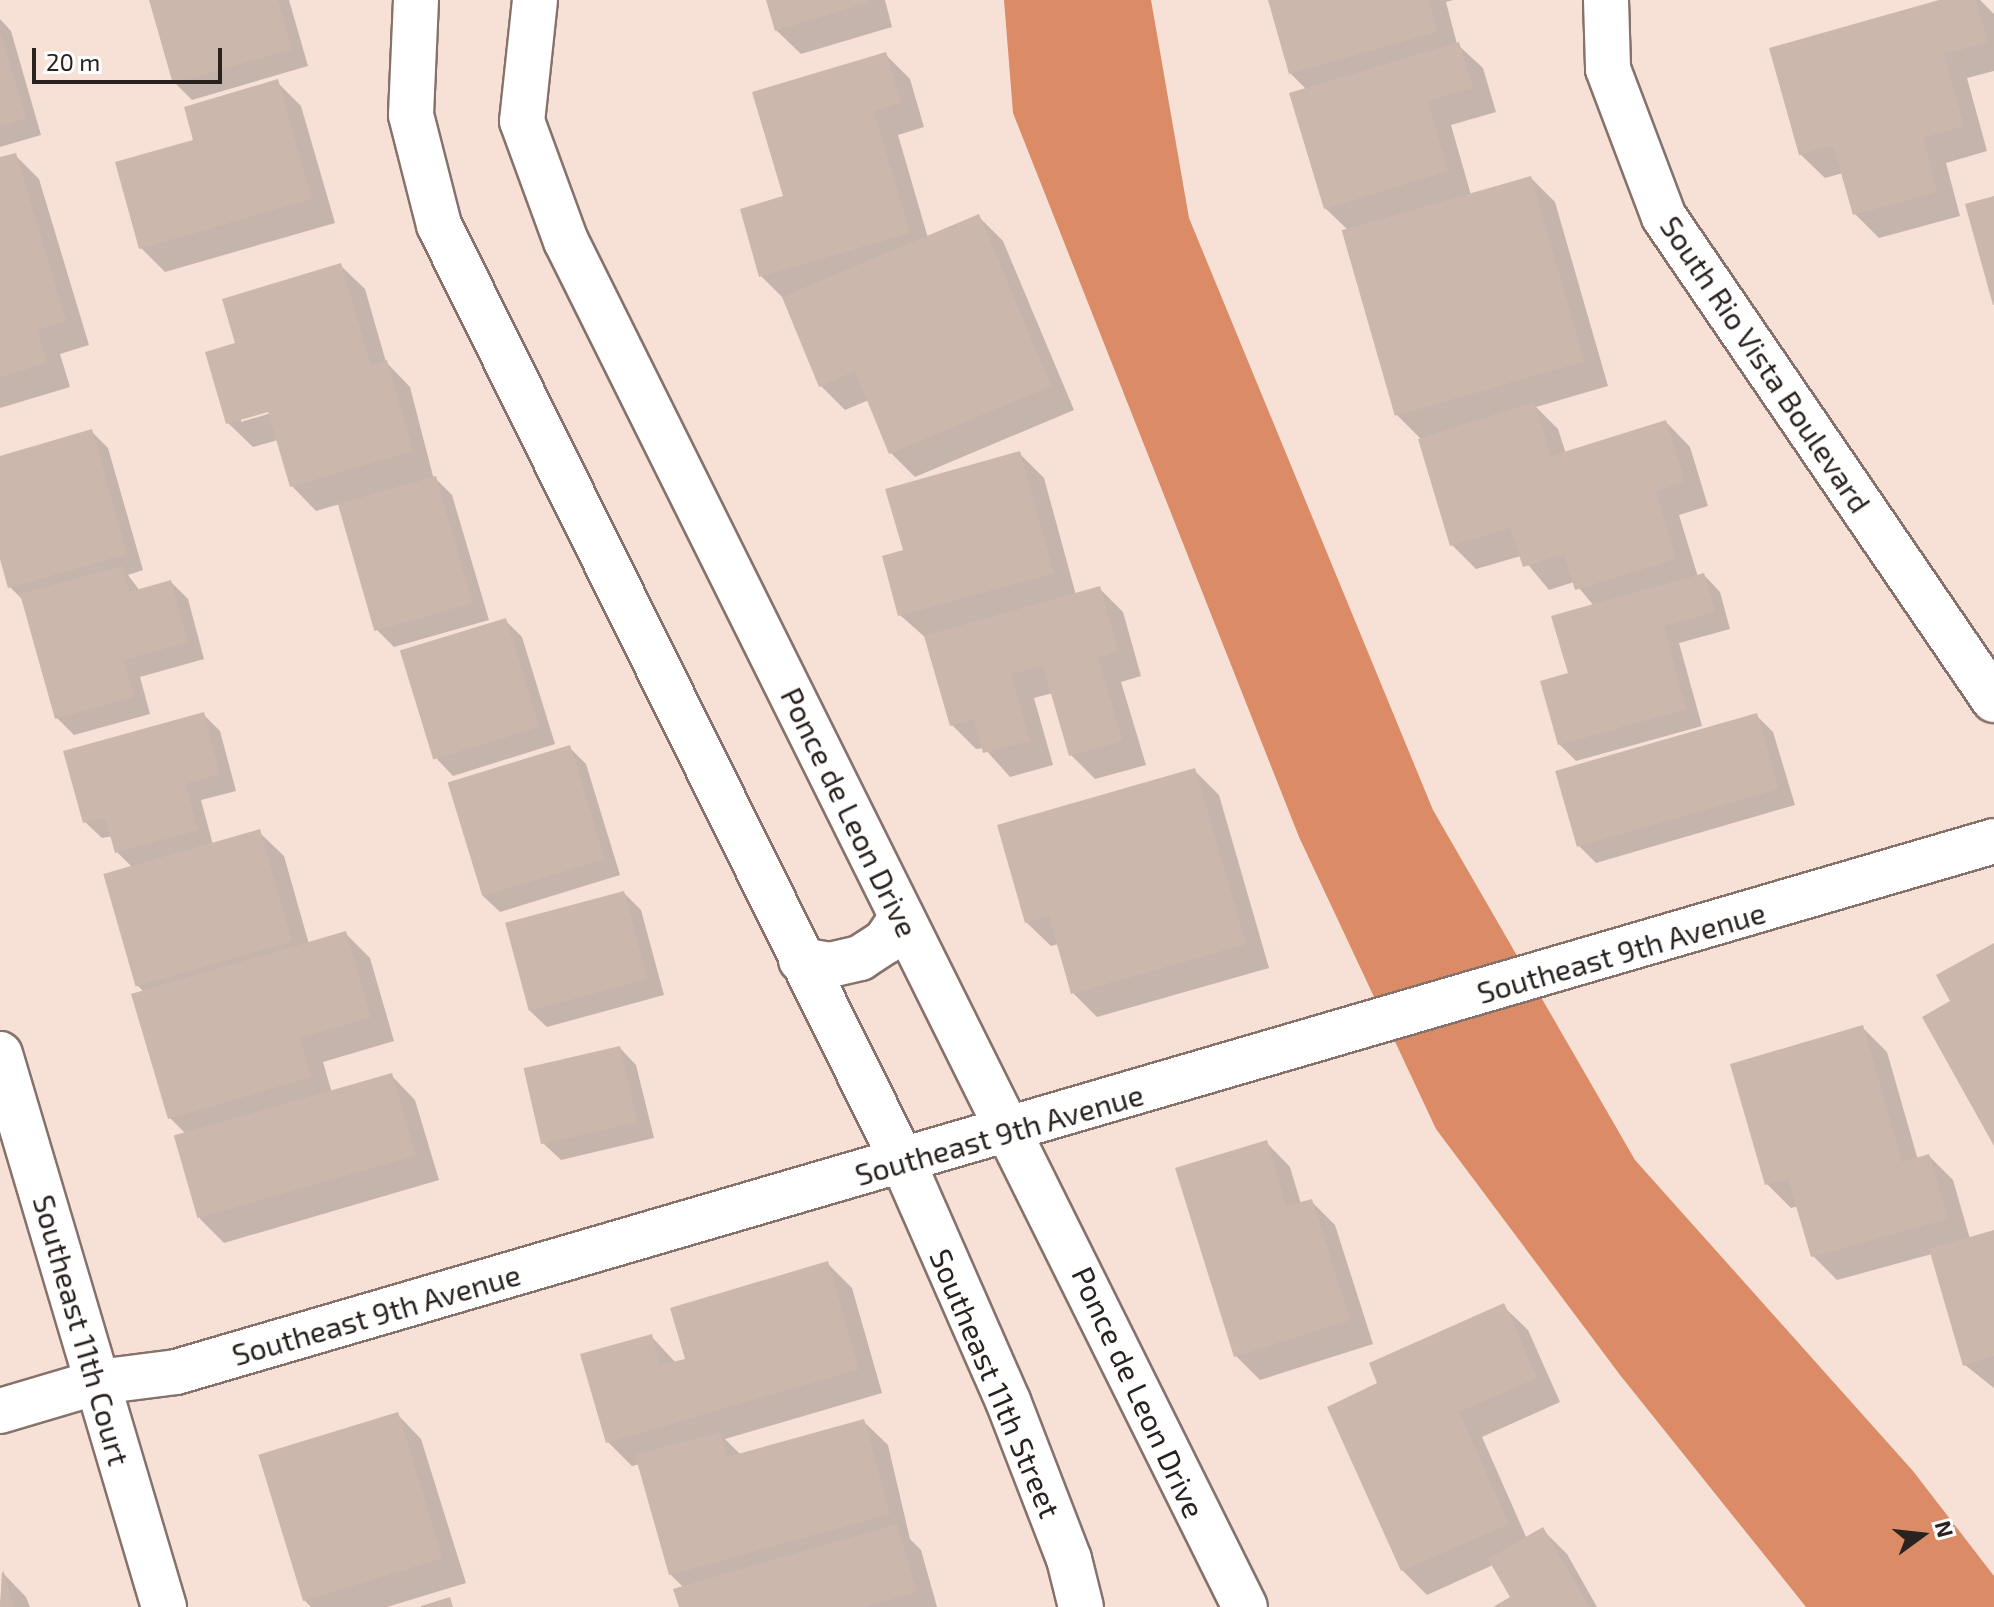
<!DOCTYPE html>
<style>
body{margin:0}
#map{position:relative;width:1994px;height:1607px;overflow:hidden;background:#f7e1d7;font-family:"Exo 2",sans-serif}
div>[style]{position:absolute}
.water>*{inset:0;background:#db8c67}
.shadow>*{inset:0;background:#0003}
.building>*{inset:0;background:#ccb7ad;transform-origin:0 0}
.roads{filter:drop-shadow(2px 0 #86726a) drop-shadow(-2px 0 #86726a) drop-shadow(0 2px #86726a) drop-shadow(0 -2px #86726a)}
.street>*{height:44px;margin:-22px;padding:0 22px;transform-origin:22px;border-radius:22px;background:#fff}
span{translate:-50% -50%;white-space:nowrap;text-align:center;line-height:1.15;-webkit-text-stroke:6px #fff;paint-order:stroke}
.street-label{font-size:30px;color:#2a221e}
.north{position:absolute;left:1882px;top:1495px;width:80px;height:80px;-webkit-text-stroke:6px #fff;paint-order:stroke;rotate:75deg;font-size:22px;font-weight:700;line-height:32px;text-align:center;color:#2a221e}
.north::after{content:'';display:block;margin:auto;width:28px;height:36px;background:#2a221e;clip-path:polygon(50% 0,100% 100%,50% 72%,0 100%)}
.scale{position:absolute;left:32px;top:48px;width:190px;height:36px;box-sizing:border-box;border:4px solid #2a221e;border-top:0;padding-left:10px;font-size:24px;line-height:28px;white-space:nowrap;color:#2a221e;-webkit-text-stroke:6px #fff;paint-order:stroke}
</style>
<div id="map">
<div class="water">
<i style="clip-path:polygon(1004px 0,1151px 0,1189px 218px,1433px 810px,1635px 1160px,1913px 1471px,1994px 1576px,1994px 1607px,1806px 1607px,1620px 1375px,1436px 1129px,1299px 837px,1013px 113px)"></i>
</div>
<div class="shadow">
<i style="clip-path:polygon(151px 0,289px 0,308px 66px,192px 100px,175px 83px)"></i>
<i style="clip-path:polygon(768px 0,885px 0,892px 27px,801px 54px,776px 30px)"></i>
<i style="clip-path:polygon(1270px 0,1453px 0,1446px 2px,1457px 44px,1483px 68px,1496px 112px,1451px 125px,1471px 195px,1531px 178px,1555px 202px,1608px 386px,1536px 407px,1558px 429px,1566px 454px,1666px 422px,1690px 447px,1708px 506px,1679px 515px,1698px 577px,1704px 575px,1720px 592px,1730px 629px,1679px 643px,1702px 726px,1576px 761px,1559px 744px,1570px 675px,1594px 606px,1574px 582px,1549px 590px,1521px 556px,1476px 569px,1452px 545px,1422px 440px,1397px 415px,1348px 230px,1325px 208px,1307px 90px,1290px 73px)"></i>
<i style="clip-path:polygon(1946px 0,1980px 0,1994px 14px,1994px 71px,1967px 78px,1987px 151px,1946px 163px,1960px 216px,1879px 238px,1855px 214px,1843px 173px,1825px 178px,1800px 154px)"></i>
<i style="clip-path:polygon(0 19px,11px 31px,41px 135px,0 147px)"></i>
<i style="clip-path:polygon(885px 54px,910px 79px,924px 127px,898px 135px,928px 238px,979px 217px,1003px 241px,1074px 410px,915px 477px,891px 453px,869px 400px,845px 410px,821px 386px,786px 301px,761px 276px,786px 198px)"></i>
<i style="clip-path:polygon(277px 82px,301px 106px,335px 223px,165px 272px,141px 248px,195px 141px)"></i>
<i style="clip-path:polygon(15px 155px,39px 179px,89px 345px,60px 354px,70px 387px,0 408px,0 159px)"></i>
<i style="clip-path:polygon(evenodd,340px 265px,365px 289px,386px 362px,410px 387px,433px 476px,452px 495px,489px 620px,394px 647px,377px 630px,340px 504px,316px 511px,292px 486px,278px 440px,253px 447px,228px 423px,238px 344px,340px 265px,277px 407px,278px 411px,241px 422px,241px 418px,277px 407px)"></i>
<i style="clip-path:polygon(91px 431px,108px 448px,143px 570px,128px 575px,140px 591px,171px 582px,188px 599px,204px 659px,140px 677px,150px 714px,74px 735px,57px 718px,23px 600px,10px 587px,0 552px,0 458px)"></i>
<i style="clip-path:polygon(1019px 453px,1044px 478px,1076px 595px,1099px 588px,1123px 612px,1141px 676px,1121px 682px,1146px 765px,1095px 779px,1071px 755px,1053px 693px,1034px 698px,1053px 765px,1010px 777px,984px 748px,976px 749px,952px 725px,927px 639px,900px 615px,905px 551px)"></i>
<i style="clip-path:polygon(505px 620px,522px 637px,555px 744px,453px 776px,437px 759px)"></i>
<i style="clip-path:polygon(203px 714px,220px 731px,236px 791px,201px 800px,213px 845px,259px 832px,284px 856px,309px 944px,345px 933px,370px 958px,394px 1041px,323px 1062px,332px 1093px,391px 1075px,415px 1100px,439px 1180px,224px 1243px,200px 1219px,187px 1135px,170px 1118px,145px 993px,137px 985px,133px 868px,117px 852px,113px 836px,102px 838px,85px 822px)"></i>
<i style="clip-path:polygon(1756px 715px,1773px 732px,1795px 805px,1596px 863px,1579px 846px)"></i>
<i style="clip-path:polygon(570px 748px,586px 764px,620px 875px,500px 912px,483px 896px)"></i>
<i style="clip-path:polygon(1195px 771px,1219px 795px,1269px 968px,1097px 1017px,1073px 993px,1059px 944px,1051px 946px,1026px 922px)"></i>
<i style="clip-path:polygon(624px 893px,641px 910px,664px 995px,547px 1027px,530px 1011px)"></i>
<i style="clip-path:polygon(1863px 1028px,1887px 1052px,1918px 1160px,1929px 1156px,1953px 1180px,1970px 1239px,1994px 1232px,1994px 1388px,1965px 1365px,1932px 1254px,1837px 1280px,1813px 1256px,1798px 1206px,1791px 1208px,1767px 1184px)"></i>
<i style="clip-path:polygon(620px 1048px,636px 1065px,654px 1138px,561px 1160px,544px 1144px)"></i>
<i style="clip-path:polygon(1266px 1142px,1290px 1167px,1301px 1204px,1311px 1201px,1335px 1225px,1373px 1344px,1260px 1380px,1236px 1356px)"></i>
<i style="clip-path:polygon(828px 1264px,852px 1288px,882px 1393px,725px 1439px,741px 1455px,863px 1421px,888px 1445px,910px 1539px,921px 1550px,937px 1607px,681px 1607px,684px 1588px,670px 1574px,640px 1464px,632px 1466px,608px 1442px,651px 1336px,676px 1363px,687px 1360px)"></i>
<i style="clip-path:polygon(1503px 1306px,1528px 1330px,1560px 1402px,1482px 1437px,1527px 1539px,1543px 1530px,1567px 1554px,1597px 1607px,1497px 1607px,1512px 1598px,1493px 1565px,1427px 1595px,1402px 1570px,1380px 1384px)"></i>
<i style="clip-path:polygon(397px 1414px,421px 1439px,466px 1583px,387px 1607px,311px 1607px,304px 1600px)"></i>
<i style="clip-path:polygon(2px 1572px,26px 1597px,30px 1607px,0 1607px)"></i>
</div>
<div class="building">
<i style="clip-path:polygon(149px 0,278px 0,292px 49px,173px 84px)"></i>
<i style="clip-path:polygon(766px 0,869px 0,869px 2px,775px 31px)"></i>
<i style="clip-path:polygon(1268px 0,1429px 0,1437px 32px,1289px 74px)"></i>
<i style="clip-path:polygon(1939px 0,1976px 0,1988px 42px,1944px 54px,1964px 126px,1923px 138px,1937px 192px,1853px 215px,1833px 145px,1799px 155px,1769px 48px)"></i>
<i style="clip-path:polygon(0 31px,26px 118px,0 126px)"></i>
<i style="clip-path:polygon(1459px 42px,1473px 88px,1428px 101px,1448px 171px,1324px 209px,1289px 93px)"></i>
<i style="clip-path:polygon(886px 52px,901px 103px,874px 111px,910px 233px,759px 277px,740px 209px,783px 196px,752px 92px)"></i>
<i style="clip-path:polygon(278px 79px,312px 199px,139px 249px,115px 162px,193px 140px,184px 107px)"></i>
<i style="clip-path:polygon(16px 153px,66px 321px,37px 330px,47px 363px,0 377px,0 157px)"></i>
<i style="left:1531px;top:176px;width:193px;height:197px;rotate:74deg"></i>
<i style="clip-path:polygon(1994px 196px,1994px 305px,1993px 305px,1965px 204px)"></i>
<i style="clip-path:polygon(979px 214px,1051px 386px,889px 454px,855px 371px,819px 387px,782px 297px)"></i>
<i style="clip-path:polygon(341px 263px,371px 366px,387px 360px,413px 451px,290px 487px,268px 412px,226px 424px,205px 352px,235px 343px,222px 299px)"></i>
<i style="clip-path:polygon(1534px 402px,1551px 456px,1666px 420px,1685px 482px,1656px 491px,1676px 559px,1575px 590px,1564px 554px,1523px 567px,1510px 528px,1450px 546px,1418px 439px)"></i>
<i style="clip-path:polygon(92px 429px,127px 554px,8px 588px,0 559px,0 456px)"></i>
<i style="clip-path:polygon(1020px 451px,1054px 573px,898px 616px,882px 556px,903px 550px,885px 489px)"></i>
<i style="left:436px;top:476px;width:132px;height:102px;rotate:74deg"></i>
<i style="clip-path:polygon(122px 566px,129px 592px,171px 580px,188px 642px,124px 660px,134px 697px,55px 719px,20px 594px)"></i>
<i style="clip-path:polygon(1704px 573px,1715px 612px,1664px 626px,1686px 709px,1558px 745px,1540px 681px,1568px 673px,1551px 616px)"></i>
<i style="clip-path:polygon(1100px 586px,1118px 651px,1098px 658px,1123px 741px,1069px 756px,1043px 666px,1011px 674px,1030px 741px,983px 753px,974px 719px,950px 726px,924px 636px)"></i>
<i style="left:506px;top:618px;width:114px;height:111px;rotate:73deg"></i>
<i style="clip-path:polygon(204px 712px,220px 774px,186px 784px,198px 830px,115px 853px,105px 817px,83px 823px,63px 751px)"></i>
<i style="left:1757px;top:713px;width:79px;height:210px;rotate:74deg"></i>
<i style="left:570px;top:745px;width:119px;height:128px;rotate:73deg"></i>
<i style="clip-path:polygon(1195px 768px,1246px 944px,1071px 994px,1049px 916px,1025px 923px,997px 825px)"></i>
<i style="left:260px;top:829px;width:117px;height:163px;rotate:74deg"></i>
<i style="left:624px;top:891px;width:91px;height:123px;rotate:75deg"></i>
<i style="clip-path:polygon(346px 931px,371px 1017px,300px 1038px,311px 1077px,168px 1119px,131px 994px)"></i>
<i style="clip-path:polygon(1994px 943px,1994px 1146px,1922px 1017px,1950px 1001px,1936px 975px)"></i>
<i style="clip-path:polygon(1863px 1025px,1902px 1162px,1929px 1154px,1948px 1219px,1811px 1257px,1788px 1179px,1765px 1185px,1730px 1064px)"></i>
<i style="left:620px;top:1046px;width:78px;height:99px;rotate:77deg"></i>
<i style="left:392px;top:1073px;width:86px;height:227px;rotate:74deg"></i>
<i style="clip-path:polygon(1267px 1140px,1286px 1206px,1312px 1199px,1350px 1320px,1234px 1357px,1175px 1168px)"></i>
<i style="clip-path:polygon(1994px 1230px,1994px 1356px,1963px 1366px,1929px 1249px)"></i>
<i style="clip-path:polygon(828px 1261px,859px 1369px,606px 1443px,580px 1354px,652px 1334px,660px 1365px,685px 1359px,670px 1308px)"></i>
<i style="clip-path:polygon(1504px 1303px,1537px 1378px,1459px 1412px,1509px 1524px,1401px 1571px,1327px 1407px,1377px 1383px,1369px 1363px)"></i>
<i style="left:398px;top:1412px;width:153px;height:146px;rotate:73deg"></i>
<i style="clip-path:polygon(864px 1419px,890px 1514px,669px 1575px,635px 1455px,720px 1432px,727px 1457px)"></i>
<i style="clip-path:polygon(897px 1524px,917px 1592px,865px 1607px,679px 1607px,673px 1589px)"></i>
<i style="clip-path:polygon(1543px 1527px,1589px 1607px,1493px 1607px,1510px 1597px,1488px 1559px)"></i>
<i style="clip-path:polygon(3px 1570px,14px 1607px,0 1607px)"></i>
<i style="clip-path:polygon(450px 1597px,453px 1607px,421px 1607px,421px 1606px)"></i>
</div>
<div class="roads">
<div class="street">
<i style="left:416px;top:0;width:115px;rotate:92.5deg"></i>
<i style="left:411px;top:115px;width:114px;rotate:75.7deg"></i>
<i style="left:439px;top:225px;width:1046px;rotate:63.66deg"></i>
<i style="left:903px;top:1162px;width:261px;rotate:66.3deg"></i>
<i style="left:1008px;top:1401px;width:169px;rotate:68.9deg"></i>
<i style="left:1069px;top:1559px;width:49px;rotate:76deg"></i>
<i style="left:535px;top:0;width:122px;rotate:96.1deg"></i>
<i style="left:522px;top:121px;width:128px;rotate:69.9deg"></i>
<i style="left:566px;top:241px;width:1525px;rotate:63.57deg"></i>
<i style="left:1606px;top:0;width:69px;rotate:88.3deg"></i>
<i style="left:1608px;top:69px;width:158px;rotate:69.3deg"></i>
<i style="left:1664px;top:217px;width:585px;rotate:55.66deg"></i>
<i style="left:801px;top:960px;width:29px;rotate:10deg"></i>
<i style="left:830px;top:965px;width:31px;rotate:-13deg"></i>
<i style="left:860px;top:958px;width:30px;rotate:-33deg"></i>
<i style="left:885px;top:942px;width:30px;rotate:-56deg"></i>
<i style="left:0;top:1054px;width:577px;rotate:73.48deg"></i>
<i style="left:0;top:1411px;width:102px;rotate:-16.5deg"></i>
<i style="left:98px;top:1382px;width:79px;rotate:-7.3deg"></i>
<i style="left:176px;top:1372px;width:1894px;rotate:-16.28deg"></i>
</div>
</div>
<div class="street-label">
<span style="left:1766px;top:364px;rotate:56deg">South Rio Vista Boulevard</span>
<span style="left:850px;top:812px;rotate:64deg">Ponce de Leon Drive</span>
<span style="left:1621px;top:952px;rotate:-16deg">Southeast 9th Avenue</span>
<span style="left:999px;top:1134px;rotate:-16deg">Southeast 9th Avenue</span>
<span style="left:376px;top:1314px;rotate:-16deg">Southeast 9th Avenue</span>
<span style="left:82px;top:1330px;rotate:74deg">Southeast 11th Court</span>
<span style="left:996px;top:1383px;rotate:67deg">Southeast 11th Street</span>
<span style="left:1139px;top:1392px;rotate:65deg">Ponce de Leon Drive</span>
</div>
<div class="north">N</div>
<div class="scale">20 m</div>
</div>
